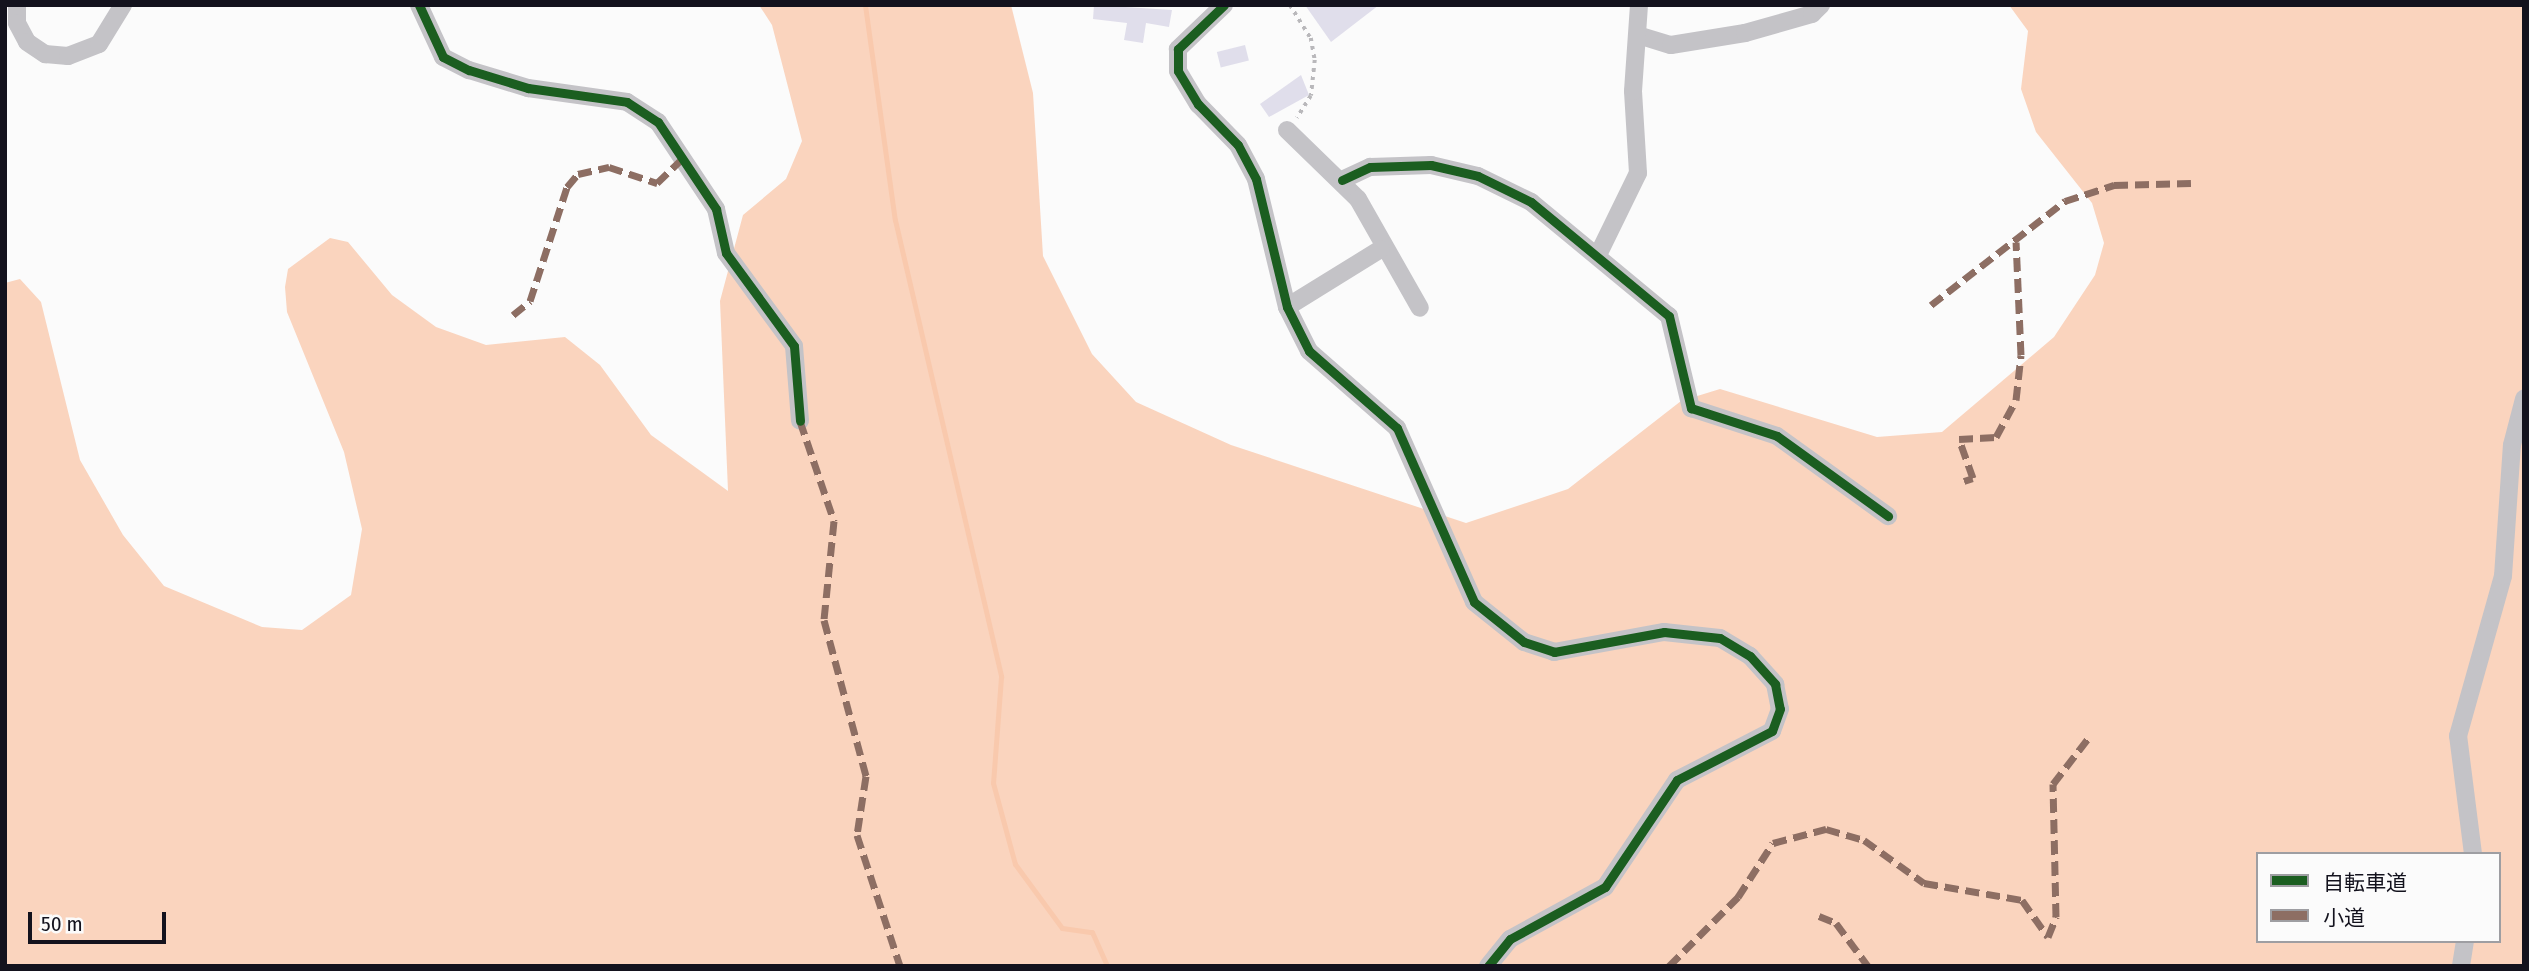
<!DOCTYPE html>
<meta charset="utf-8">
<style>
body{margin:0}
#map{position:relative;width:2529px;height:971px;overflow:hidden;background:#fbfbfb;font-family:"Fira Sans Condensed","Noto Sans JP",sans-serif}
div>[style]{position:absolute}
.forest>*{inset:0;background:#fad4be}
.stream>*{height:5px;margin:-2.5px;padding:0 2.5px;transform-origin:2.5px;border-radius:2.5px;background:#f9c9ad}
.building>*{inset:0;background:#e0deeb;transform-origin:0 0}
.path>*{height:3.5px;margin-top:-1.75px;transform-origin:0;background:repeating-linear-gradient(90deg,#b9b8bb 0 3.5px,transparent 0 8.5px)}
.street>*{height:18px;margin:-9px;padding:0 9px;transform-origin:9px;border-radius:9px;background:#c4c3c7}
.quiet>*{height:7px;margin-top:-3.5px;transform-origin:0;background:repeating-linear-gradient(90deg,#8d6e63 0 14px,transparent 0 21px)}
.cycleway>*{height:9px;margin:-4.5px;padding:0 4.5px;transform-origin:4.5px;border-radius:4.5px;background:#1b5e20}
span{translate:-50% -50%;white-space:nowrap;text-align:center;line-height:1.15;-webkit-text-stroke:6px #fbfbfb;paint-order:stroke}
.frame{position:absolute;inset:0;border:7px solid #13121d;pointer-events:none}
.legend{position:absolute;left:2256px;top:852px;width:245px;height:91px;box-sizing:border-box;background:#fbfbfb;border:2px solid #9e9ea2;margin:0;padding:9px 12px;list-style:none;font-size:21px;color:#13121d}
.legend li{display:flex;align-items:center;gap:14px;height:35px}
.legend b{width:35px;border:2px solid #9e9ea2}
.scale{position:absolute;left:28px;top:912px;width:138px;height:32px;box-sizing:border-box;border:4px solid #13121d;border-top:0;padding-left:9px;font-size:21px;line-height:24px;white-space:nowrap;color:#13121d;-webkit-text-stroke:5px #fbfbfb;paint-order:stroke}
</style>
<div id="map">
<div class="forest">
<i style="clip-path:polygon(evenodd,759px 5px,1011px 5px,1033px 93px,1043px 256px,1092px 354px,1136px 402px,1231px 445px,1466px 523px,1568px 489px,1681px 401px,1720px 389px,1877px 437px,1942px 432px,2054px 337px,2095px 275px,2104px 243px,2092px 203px,2036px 132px,2021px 89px,2028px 31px,2009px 5px,2524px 5px,2524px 966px,5px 966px,5px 283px,20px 279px,41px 302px,80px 460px,123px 535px,164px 586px,262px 627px,302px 630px,351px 595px,362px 529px,344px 452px,287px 312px,285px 287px,288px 269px,330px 238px,348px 242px,392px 295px,436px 327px,486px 345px,565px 337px,600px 365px,651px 435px,728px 491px,720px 301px,743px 215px,786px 179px,802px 141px,772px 25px,759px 5px,2258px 854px,2499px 854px,2499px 941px,2258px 941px,2258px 854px)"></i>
</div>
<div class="stream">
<i style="left:865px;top:5px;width:217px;rotate:82.1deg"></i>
<i style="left:895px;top:220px;width:469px;rotate:76.9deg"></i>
<i style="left:1001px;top:677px;width:106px;rotate:94.3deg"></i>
<i style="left:993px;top:783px;width:84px;rotate:74.8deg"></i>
<i style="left:1015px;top:864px;width:79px;rotate:53.7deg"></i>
<i style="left:1062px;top:928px;width:30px;rotate:8deg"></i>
<i style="left:1092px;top:932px;width:37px;rotate:66deg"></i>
</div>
<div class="building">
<i style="clip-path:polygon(1094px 5px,1172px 10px,1169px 27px,1146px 23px,1143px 43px,1124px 40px,1127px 23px,1093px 19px)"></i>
<i style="clip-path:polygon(1305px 5px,1379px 5px,1331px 42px)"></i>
<i style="left:1245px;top:45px;width:16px;height:29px;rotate:76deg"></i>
<i style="clip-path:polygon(1301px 75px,1309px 95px,1269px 117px,1260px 104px)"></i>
</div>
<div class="path">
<i style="left:1290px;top:5px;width:39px;rotate:58deg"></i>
<i style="left:1311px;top:38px;width:22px;rotate:80deg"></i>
<i style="left:1315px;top:60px;width:36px;rotate:96deg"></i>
<i style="left:1311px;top:96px;width:26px;rotate:122deg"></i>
</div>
<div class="street">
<i style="left:17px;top:5px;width:18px;rotate:90deg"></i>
<i style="left:17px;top:23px;width:21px;rotate:62deg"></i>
<i style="left:27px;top:42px;width:22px;rotate:34deg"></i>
<i style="left:45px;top:54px;width:23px;rotate:5deg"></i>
<i style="left:68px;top:56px;width:33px;rotate:-21deg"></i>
<i style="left:99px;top:44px;width:46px;rotate:-58.4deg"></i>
<i style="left:419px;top:5px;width:57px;rotate:65.2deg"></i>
<i style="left:443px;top:57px;width:29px;rotate:27deg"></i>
<i style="left:469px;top:70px;width:62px;rotate:17deg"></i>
<i style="left:528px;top:88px;width:100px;rotate:8deg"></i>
<i style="left:627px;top:102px;width:37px;rotate:33deg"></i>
<i style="left:658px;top:122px;width:105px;rotate:56.3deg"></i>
<i style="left:716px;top:209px;width:45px;rotate:77.2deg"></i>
<i style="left:726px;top:253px;width:115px;rotate:53.8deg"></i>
<i style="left:794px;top:346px;width:75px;rotate:85.4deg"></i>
<i style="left:1224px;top:5px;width:64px;rotate:136.3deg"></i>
<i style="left:1178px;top:49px;width:22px;rotate:90deg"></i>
<i style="left:1178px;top:71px;width:39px;rotate:59deg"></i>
<i style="left:1198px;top:104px;width:57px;rotate:45.7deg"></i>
<i style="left:1238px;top:145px;width:38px;rotate:62deg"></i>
<i style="left:1256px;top:179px;width:132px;rotate:76.4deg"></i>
<i style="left:1287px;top:307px;width:49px;rotate:63.4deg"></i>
<i style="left:1309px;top:351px;width:117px;rotate:41.2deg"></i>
<i style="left:1397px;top:428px;width:190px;rotate:66.1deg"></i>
<i style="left:1474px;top:602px;width:64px;rotate:38.7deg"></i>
<i style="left:1524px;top:642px;width:32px;rotate:18deg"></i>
<i style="left:1554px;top:652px;width:112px;rotate:-10.3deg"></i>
<i style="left:1664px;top:632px;width:56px;rotate:6.1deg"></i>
<i style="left:1720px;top:638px;width:35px;rotate:31deg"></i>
<i style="left:1750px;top:656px;width:38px;rotate:48deg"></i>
<i style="left:1775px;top:684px;width:25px;rotate:79deg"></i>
<i style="left:1780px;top:709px;width:23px;rotate:110deg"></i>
<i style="left:1772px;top:731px;width:107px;rotate:152.7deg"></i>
<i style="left:1677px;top:780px;width:129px;rotate:123.9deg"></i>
<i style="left:1605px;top:887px;width:108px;rotate:151.3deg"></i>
<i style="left:1510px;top:939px;width:35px;rotate:129deg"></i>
<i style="left:1641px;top:36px;width:31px;rotate:17deg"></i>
<i style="left:1671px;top:45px;width:75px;rotate:-9.2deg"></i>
<i style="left:1745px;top:33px;width:70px;rotate:-15.8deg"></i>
<i style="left:1812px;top:14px;width:13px;rotate:-45deg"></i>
<i style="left:1287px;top:130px;width:99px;rotate:44.2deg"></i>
<i style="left:1358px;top:199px;width:125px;rotate:60.4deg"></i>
<i style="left:1342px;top:180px;width:31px;rotate:-25deg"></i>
<i style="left:1370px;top:167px;width:61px;rotate:-1.9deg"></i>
<i style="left:1431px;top:165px;width:48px;rotate:13.2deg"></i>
<i style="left:1478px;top:176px;width:59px;rotate:26.1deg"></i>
<i style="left:1531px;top:202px;width:179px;rotate:39.6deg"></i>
<i style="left:1669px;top:316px;width:95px;rotate:76.6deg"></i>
<i style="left:1691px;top:408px;width:90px;rotate:18deg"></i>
<i style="left:1777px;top:436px;width:137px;rotate:35.8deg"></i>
<i style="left:1598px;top:255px;width:91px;rotate:-64deg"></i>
<i style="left:1638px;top:173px;width:82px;rotate:-93.5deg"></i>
<i style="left:1633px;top:91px;width:86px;rotate:-86deg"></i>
<i style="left:1287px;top:307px;width:110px;rotate:-31.7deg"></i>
<i style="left:2473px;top:854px;width:119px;rotate:-97.2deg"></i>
<i style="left:2458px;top:736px;width:166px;rotate:-74.3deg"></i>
<i style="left:2503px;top:576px;width:131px;rotate:-86.1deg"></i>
<i style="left:2512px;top:445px;width:48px;rotate:-75.4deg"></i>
<i style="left:2461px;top:966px;width:25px;rotate:-81deg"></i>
</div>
<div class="quiet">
<i style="left:1931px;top:305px;width:170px;rotate:-37.8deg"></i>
<i style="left:2065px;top:201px;width:52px;rotate:-18.1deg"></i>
<i style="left:2114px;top:185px;width:77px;rotate:-1.5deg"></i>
<i style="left:513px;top:315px;width:22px;rotate:-39deg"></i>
<i style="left:530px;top:301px;width:120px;rotate:-72deg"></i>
<i style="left:567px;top:187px;width:17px;rotate:-50deg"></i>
<i style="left:578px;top:174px;width:32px;rotate:-13deg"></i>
<i style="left:609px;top:167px;width:51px;rotate:18.4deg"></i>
<i style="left:657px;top:183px;width:39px;rotate:-44deg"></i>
<i style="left:800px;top:421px;width:106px;rotate:71.2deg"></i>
<i style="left:834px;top:521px;width:100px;rotate:95.8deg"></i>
<i style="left:824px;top:620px;width:162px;rotate:74.9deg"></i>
<i style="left:866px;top:776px;width:60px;rotate:98.7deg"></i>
<i style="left:857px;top:835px;width:138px;rotate:71.8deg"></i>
<i style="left:1964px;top:481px;width:9px;rotate:-18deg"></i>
<i style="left:1973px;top:478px;width:41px;rotate:-109.7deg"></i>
<i style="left:1959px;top:439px;width:37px;rotate:-3deg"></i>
<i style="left:1996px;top:437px;width:42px;rotate:-61.6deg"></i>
<i style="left:2016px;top:400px;width:45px;rotate:-83.7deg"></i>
<i style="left:2021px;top:355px;width:113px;rotate:-92.5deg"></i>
<i style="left:1819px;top:916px;width:18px;rotate:22deg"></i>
<i style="left:1836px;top:923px;width:54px;rotate:53.3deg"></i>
<i style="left:1669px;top:966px;width:98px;rotate:-45deg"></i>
<i style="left:1738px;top:897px;width:64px;rotate:-57.1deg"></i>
<i style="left:1773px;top:843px;width:55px;rotate:-14.8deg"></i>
<i style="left:1826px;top:829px;width:40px;rotate:16deg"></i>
<i style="left:1864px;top:840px;width:74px;rotate:35.6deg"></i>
<i style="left:1924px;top:883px;width:99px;rotate:9.8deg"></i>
<i style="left:2022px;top:900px;width:45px;rotate:54.9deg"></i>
<i style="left:2048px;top:937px;width:22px;rotate:-68deg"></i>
<i style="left:2056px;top:917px;width:133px;rotate:-91.3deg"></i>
<i style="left:2053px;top:784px;width:61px;rotate:-52.4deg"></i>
</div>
<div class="cycleway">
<i style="left:419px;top:5px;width:57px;rotate:65.2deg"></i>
<i style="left:443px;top:57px;width:29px;rotate:27deg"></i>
<i style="left:469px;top:70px;width:62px;rotate:17deg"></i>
<i style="left:528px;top:88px;width:100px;rotate:8deg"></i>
<i style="left:627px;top:102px;width:37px;rotate:33deg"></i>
<i style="left:658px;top:122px;width:105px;rotate:56.3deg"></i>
<i style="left:716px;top:209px;width:45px;rotate:77.2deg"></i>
<i style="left:726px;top:253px;width:115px;rotate:53.8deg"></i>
<i style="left:794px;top:346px;width:75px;rotate:85.4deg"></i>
<i style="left:1224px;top:5px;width:64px;rotate:136.3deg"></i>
<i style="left:1178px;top:49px;width:22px;rotate:90deg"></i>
<i style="left:1178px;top:71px;width:39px;rotate:59deg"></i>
<i style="left:1198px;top:104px;width:57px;rotate:45.7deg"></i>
<i style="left:1238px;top:145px;width:38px;rotate:62deg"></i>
<i style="left:1256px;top:179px;width:132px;rotate:76.4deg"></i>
<i style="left:1287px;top:307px;width:49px;rotate:63.4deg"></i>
<i style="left:1309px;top:351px;width:117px;rotate:41.2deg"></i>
<i style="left:1397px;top:428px;width:190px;rotate:66.1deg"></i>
<i style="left:1474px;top:602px;width:64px;rotate:38.7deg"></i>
<i style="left:1524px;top:642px;width:32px;rotate:18deg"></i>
<i style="left:1554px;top:652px;width:112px;rotate:-10.3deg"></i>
<i style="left:1664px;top:632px;width:56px;rotate:6.1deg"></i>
<i style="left:1720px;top:638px;width:35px;rotate:31deg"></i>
<i style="left:1750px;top:656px;width:38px;rotate:48deg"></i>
<i style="left:1775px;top:684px;width:25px;rotate:79deg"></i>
<i style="left:1780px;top:709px;width:23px;rotate:110deg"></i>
<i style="left:1772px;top:731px;width:107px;rotate:152.7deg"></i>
<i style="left:1677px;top:780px;width:129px;rotate:123.9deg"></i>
<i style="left:1605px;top:887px;width:108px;rotate:151.3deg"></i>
<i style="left:1510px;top:939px;width:35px;rotate:129deg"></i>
<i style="left:1342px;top:180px;width:31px;rotate:-25deg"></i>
<i style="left:1370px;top:167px;width:61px;rotate:-1.9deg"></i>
<i style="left:1431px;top:165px;width:48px;rotate:13.2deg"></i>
<i style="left:1478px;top:176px;width:59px;rotate:26.1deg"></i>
<i style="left:1531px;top:202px;width:179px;rotate:39.6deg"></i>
<i style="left:1669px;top:316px;width:95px;rotate:76.6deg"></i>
<i style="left:1691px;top:408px;width:90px;rotate:18deg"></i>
<i style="left:1777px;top:436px;width:137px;rotate:35.8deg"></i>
</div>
<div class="frame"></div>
<ul class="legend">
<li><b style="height:9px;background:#1b5e20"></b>自転車道</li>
<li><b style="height:9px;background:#8d6e63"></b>小道</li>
</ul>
<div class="scale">50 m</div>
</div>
